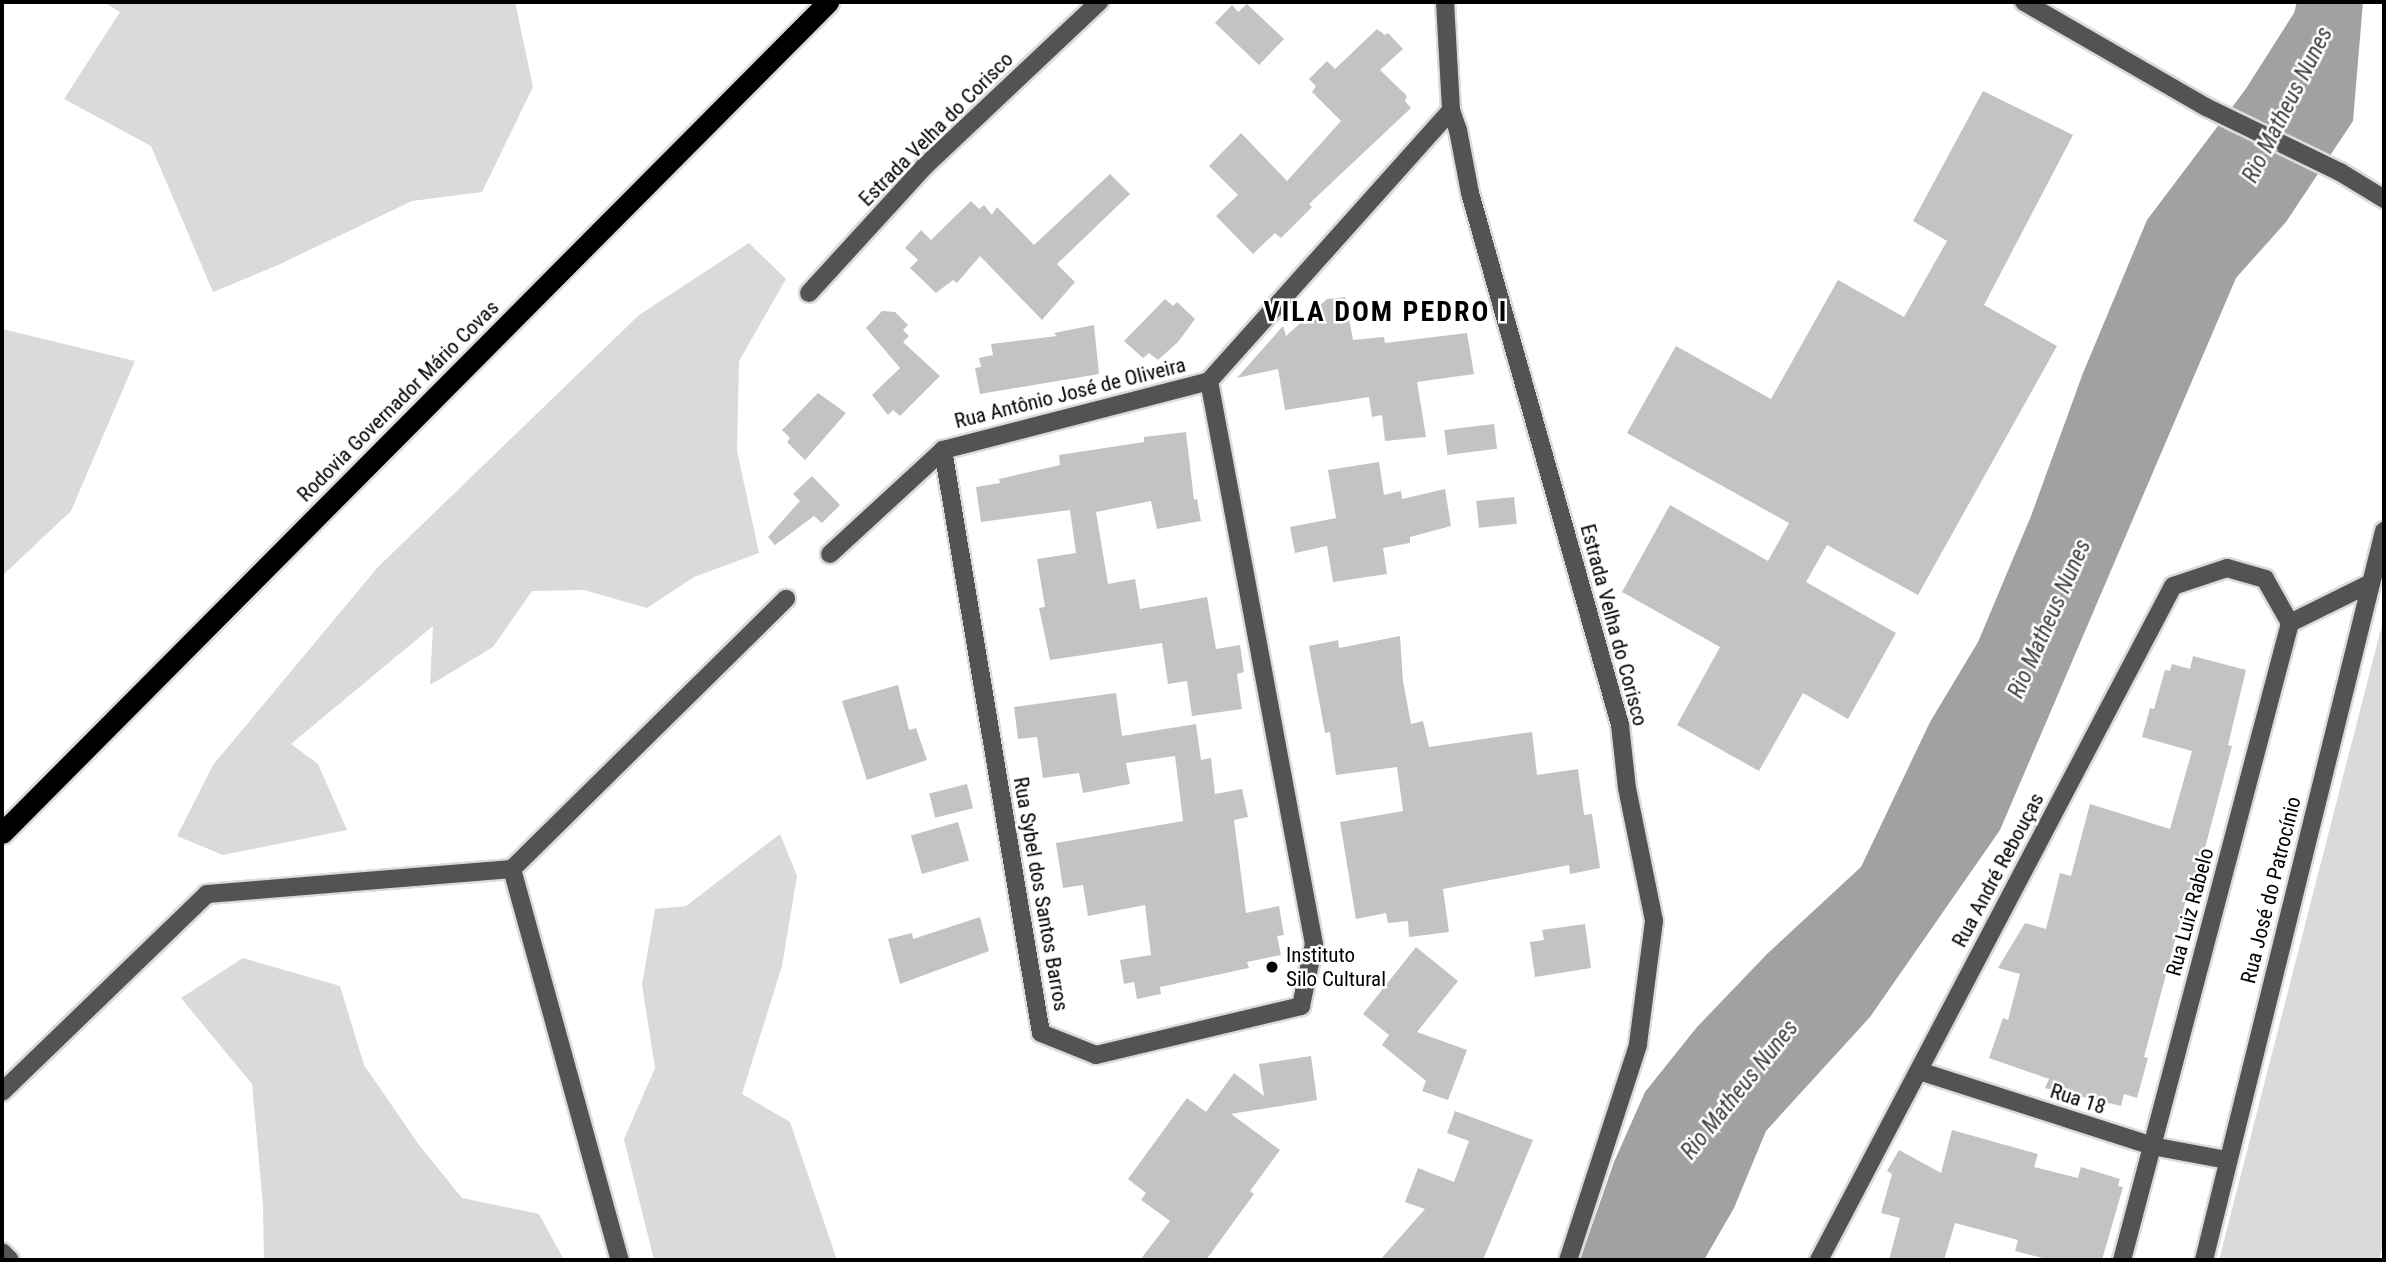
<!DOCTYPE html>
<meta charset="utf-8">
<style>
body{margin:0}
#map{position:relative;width:2386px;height:1262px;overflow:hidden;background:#fff;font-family:"Roboto Condensed",sans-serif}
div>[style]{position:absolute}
.green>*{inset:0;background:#dadada}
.water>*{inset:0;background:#a1a1a1}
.building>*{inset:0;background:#c3c3c3;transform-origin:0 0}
.roads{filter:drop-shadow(2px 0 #dbdbdb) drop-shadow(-2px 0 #dbdbdb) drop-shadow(0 2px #dbdbdb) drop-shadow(0 -2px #dbdbdb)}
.minor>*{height:18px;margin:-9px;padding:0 9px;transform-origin:9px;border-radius:9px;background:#535353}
.highway>*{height:21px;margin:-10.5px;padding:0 10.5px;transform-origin:10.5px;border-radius:10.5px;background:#000}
.dots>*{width:19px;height:19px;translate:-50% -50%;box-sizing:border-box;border:4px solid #fff;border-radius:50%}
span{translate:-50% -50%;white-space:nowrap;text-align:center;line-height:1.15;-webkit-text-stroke:5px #fff;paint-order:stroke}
.street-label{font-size:21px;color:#000}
.poi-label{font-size:21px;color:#000}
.left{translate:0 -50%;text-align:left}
.water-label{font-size:23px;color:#424242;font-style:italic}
.district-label{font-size:28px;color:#000;font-weight:700;letter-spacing:2px}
.frame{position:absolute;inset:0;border:4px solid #000;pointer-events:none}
</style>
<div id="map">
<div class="green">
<i style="clip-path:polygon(104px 2px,515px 2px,533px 87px,482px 192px,412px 201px,278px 265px,213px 292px,151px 146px,64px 99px,120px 12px)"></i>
<i style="clip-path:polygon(749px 243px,786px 279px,739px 361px,737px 451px,759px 553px,694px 577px,647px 608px,584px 590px,532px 591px,493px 647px,430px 685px,433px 626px,291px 744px,318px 764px,347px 830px,223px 855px,177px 836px,213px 765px,378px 567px,639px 315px)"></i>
<i style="clip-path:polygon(2px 329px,135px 361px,71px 511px,2px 576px)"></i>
<i style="clip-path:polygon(2384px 617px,2384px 1240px,2379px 1260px,2219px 1260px)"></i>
<i style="clip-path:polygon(780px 834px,797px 876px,782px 966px,742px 1094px,790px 1122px,837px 1260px,654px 1260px,624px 1139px,655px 1068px,642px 985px,655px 909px,686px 906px)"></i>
<i style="clip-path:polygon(243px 958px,340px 986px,364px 1065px,419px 1145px,462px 1198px,539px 1214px,564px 1260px,264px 1260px,263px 1206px,252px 1084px,181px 998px)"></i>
</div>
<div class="water">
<i style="clip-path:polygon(2297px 2px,2363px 2px,2353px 121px,2286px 222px,2236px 278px,2000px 830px,1870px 1017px,1766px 1131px,1734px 1208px,1704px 1260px,1580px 1260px,1614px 1162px,1645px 1092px,1697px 1027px,1768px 953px,1861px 867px,1930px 722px,1978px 642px,2031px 516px,2083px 373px,2147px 220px,2245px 90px,2294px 13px)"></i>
</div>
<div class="building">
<i style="clip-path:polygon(1247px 4px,1284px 39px,1259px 65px,1215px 23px,1232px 5px,1238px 12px)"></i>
<i style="clip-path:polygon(1377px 29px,1385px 35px,1388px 33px,1403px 49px,1380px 70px,1407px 96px,1405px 101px,1411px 108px,1309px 204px,1312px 207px,1281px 238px,1275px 233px,1253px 254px,1216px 216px,1238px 195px,1209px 166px,1241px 133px,1287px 181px,1341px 121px,1312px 92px,1316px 86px,1309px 79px,1327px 61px,1335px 69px)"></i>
<i style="clip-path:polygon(1983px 91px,2073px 135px,1984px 305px,2057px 346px,1918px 595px,1827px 545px,1806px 582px,1896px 633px,1848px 719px,1803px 693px,1759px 771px,1677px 725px,1720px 647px,1622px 592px,1670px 505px,1768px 561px,1789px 523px,1627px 433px,1676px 346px,1771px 399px,1838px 280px,1904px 317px,1947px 241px,1913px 221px)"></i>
<i style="clip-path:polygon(1110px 174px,1130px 194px,1057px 264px,1075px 282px,1042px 320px,980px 256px,957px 283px,953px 280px,936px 293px,910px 268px,918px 260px,905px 248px,921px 230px,931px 240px,971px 201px,979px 209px,984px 205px,992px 215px,997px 207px,1034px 245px)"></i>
<i style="clip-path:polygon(1345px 297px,1353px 340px,1384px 337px,1385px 343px,1467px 333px,1474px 374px,1417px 382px,1426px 437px,1385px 441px,1382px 415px,1372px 417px,1369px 397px,1285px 410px,1278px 369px,1237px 378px,1283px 326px,1286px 336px,1327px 299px)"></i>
<i style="clip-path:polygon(1165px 299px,1173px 306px,1177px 302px,1195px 319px,1178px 342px,1158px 360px,1149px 353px,1143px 358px,1124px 341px)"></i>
<i style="clip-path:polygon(882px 311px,895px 312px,908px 325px,903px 330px,909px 336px,903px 342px,940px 376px,900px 416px,893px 410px,888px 415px,872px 395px,900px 368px,866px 328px)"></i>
<i style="clip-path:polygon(1094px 325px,1099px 374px,980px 394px,975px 368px,981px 367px,979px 358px,993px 355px,991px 344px,1057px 336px,1054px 333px)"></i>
<i style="clip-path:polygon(818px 393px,846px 413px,805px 460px,787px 442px,790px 438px,782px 430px)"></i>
<i style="left:1494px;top:424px;width:25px;height:50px;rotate:83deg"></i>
<i style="clip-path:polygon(1186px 432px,1194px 500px,1197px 499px,1201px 521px,1157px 529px,1151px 501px,1096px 512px,1108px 584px,1135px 579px,1140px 609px,1207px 597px,1216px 649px,1240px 645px,1244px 672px,1237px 674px,1242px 709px,1192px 716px,1187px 681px,1168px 684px,1162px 643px,1050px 660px,1039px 608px,1045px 607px,1037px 559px,1076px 553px,1070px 510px,981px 522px,976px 487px,1000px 483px,999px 479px,1060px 465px,1059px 455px,1144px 442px,1144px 437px)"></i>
<i style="clip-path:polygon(1379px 462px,1384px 495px,1401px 491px,1402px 499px,1445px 489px,1451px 526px,1410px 537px,1410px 543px,1383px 548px,1387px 574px,1333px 582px,1327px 546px,1295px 553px,1290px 527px,1336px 518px,1328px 470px)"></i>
<i style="clip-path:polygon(812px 476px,840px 505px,822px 523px,814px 516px,775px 545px,768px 537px,800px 501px,793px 494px)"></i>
<i style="left:1514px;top:497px;width:27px;height:38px;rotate:84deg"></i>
<i style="clip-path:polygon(1400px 636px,1403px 681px,1411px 724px,1423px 721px,1429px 747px,1532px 732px,1537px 775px,1578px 769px,1584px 815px,1592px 814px,1600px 868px,1570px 874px,1569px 865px,1443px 889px,1449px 932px,1409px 937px,1408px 921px,1388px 923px,1386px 913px,1356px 919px,1340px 822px,1403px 811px,1397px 767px,1336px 775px,1330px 732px,1325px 733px,1309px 646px,1338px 640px,1339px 648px)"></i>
<i style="clip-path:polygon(2193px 656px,2246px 670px,2228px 745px,2232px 746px,2193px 893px,2188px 892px,2144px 1057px,2148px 1058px,2137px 1098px,2124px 1094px,2121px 1106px,2045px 1088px,2049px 1079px,1989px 1058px,2003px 1018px,2008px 1020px,2020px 974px,1998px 968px,2025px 923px,2046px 929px,2060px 873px,2071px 876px,2090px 804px,2170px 829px,2192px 751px,2142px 737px,2150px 708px,2154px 709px,2165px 670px,2170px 671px,2172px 664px,2190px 669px)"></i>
<i style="clip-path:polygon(898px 685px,909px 730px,916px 728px,927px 760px,867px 780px,842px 701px)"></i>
<i style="clip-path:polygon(1116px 693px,1122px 736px,1196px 724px,1201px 760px,1211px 758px,1215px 794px,1242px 789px,1248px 817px,1234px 820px,1246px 913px,1279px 906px,1284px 935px,1277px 936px,1281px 955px,1247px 962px,1249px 968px,1160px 987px,1161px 994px,1137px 999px,1134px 982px,1124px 984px,1120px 960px,1151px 955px,1145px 905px,1088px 916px,1083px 885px,1063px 888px,1056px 843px,1183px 821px,1175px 756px,1126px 763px,1130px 784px,1083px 793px,1079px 773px,1043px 778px,1037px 737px,1018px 739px,1014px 707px)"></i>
<i style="left:967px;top:784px;width:25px;height:39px;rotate:76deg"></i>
<i style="left:958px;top:822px;width:40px;height:49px;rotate:74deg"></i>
<i style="clip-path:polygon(980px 917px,989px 951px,900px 984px,888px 939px,912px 933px,913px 939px)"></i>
<i style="clip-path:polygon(1585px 924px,1591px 968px,1535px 977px,1530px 942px,1544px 940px,1542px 930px)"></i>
<i style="clip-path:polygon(1416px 947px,1458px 981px,1417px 1032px,1467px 1050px,1448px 1100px,1422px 1091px,1426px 1081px,1382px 1045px,1389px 1035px,1363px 1014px)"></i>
<i style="clip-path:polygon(1311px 1056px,1317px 1100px,1231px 1114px,1280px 1150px,1250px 1191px,1254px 1194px,1206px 1260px,1140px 1260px,1170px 1221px,1141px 1200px,1146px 1193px,1128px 1179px,1187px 1098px,1206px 1112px,1234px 1073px,1264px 1096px,1259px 1064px)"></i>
<i style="clip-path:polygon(1455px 1111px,1533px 1140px,1483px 1260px,1380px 1260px,1425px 1209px,1405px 1202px,1418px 1168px,1454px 1182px,1469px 1141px,1447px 1133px)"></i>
<i style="clip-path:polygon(1952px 1130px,2038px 1154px,2034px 1167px,2078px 1178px,2081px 1167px,2120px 1179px,2118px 1186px,2123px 1187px,2102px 1260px,2050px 1260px,2015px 1251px,2018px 1240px,1955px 1223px,1944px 1260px,1889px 1260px,1900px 1218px,1881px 1213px,1892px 1174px,1887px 1171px,1899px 1150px,1941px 1173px)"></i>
</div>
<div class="roads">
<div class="minor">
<i style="left:1445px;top:2px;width:108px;rotate:86.8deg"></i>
<i style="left:1451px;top:110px;width:21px;rotate:71deg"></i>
<i style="left:1458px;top:130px;width:64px;rotate:79.2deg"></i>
<i style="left:1470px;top:193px;width:553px;rotate:74.25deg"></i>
<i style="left:1620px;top:725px;width:63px;rotate:83.7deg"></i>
<i style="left:1627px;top:788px;width:136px;rotate:78.5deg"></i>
<i style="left:1654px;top:921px;width:125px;rotate:97.4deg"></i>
<i style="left:1638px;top:1045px;width:226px;rotate:108deg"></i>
<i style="left:2024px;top:2px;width:210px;rotate:30deg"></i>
<i style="left:2206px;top:107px;width:149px;rotate:25.9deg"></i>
<i style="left:2340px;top:172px;width:52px;rotate:31.5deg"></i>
<i style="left:809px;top:293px;width:171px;rotate:-47.6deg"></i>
<i style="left:924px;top:167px;width:241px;rotate:-43.3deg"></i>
<i style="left:943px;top:450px;width:591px;rotate:80.46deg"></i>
<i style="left:1041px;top:1033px;width:59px;rotate:21.8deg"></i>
<i style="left:1096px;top:1055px;width:211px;rotate:-13.4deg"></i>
<i style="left:1301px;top:1006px;width:63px;rotate:-78.2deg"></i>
<i style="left:1314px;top:944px;width:573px;rotate:-100.56deg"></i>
<i style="left:830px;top:554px;width:154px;rotate:-42.6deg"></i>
<i style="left:943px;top:450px;width:275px;rotate:-14.5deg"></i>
<i style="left:1209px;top:381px;width:363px;rotate:-48.2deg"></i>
<i style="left:2290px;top:623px;width:90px;rotate:-26.3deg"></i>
<i style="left:512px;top:869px;width:406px;rotate:74.6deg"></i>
<i style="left:1919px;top:1071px;width:245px;rotate:17.8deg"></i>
<i style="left:2152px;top:1146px;width:76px;rotate:10.6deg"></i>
<i style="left:2px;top:1092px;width:285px;rotate:-44deg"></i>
<i style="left:207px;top:894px;width:306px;rotate:-4.7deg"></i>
<i style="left:512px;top:869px;width:385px;rotate:-44.6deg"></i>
<i style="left:2px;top:1252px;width:11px;rotate:45deg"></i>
<i style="left:1819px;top:1260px;width:761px;rotate:-62.29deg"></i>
<i style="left:2173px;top:586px;width:57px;rotate:-18.4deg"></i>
<i style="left:2227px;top:568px;width:40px;rotate:16deg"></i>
<i style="left:2265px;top:579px;width:51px;rotate:60.4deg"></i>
<i style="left:2290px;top:623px;width:659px;rotate:104.77deg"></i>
<i style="left:2204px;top:1260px;width:751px;rotate:-76.13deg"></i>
</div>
<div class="highway">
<i style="left:2px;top:833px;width:1172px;rotate:-45.17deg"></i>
</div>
</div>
<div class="dots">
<i style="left:1272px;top:967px;background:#000"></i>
</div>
<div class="street-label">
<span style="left:936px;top:129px;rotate:-45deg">Estrada Velha do Corisco</span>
<span style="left:1070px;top:393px;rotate:-14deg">Rua Antônio José de Oliveira</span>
<span style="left:398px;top:401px;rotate:-45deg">Rodovia Governador Mário Covas</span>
<span style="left:1614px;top:625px;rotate:75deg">Estrada Velha do Corisco</span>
<span style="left:1998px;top:870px;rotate:-62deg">Rua André Rebouças</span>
<span style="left:2271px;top:890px;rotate:-76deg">Rua José do Patrocínio</span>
<span style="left:1041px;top:894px;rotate:80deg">Rua Sybel dos Santos Barros</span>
<span style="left:2190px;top:912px;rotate:-75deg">Rua Luiz Rabelo</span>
<span style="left:2078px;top:1099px;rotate:18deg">Rua 18</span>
</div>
<div class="poi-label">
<span class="left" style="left:1286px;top:967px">Instituto<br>Silo Cultural</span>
</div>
<div class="water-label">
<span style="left:2288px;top:105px;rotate:-63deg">Rio Matheus Nunes</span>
<span style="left:2050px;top:619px;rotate:-66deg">Rio Matheus Nunes</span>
<span style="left:1740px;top:1090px;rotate:-51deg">Rio Matheus Nunes</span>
</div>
<div class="district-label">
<span style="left:1386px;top:312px">VILA DOM PEDRO I</span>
</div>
<div class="frame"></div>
</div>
